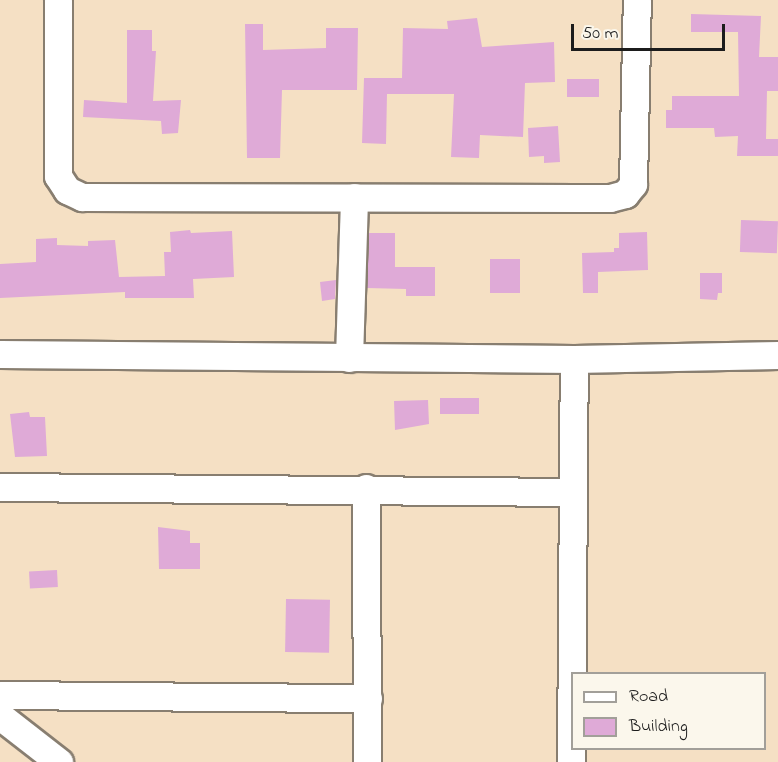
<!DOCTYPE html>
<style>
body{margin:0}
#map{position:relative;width:778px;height:762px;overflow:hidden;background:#f5e0c4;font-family:"Indie Flower",sans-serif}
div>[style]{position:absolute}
.building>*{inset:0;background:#dfaad7;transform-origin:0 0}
.roads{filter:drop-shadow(2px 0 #887e70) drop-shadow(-2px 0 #887e70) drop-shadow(0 2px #887e70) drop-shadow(0 -2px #887e70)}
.minor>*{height:27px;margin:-13.5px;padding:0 13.5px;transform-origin:13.5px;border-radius:13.5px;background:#fff}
span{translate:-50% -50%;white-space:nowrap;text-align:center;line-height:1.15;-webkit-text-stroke:6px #fbf7ec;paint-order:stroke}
.legend{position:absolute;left:571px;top:672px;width:195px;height:78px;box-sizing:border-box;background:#fbf7ec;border:2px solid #a29f99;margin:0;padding:8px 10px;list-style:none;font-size:18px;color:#1c1c1c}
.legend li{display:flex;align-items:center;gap:12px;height:30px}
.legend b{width:30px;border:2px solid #a29f99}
.scale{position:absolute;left:571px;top:24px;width:154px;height:27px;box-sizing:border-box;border:3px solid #1c1c1c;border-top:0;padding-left:8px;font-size:18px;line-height:21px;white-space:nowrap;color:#1c1c1c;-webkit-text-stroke:4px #fbf7ec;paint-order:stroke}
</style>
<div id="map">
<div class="building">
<i style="clip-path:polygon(691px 14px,761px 16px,759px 57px,778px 57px,778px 91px,767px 91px,766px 139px,778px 139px,778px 156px,737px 156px,738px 136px,715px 137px,714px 128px,666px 128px,666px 110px,672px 110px,672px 96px,739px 96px,738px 32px,691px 32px)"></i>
<i style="clip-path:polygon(477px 18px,482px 47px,554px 42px,555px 82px,525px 83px,523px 137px,480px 135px,479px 158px,451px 157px,454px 94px,387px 94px,386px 144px,362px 143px,364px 78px,402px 78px,403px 28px,448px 29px,447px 21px)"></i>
<i style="clip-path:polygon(245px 24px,263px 24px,263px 50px,326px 48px,326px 28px,358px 28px,357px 90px,282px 90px,280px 158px,247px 158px)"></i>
<i style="clip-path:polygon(127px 30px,152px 30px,152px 51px,156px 51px,153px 101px,181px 100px,178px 133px,162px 134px,161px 121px,83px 117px,84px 100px,127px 103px)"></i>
<i style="left:567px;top:79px;width:32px;height:18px"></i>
<i style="clip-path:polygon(558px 126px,560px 162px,544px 163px,544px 156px,529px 157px,528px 128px)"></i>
<i style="left:741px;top:220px;width:37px;height:32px;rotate:2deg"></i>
<i style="clip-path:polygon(190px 230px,191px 233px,232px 231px,234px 277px,193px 279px,194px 298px,125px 298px,125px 292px,0 298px,0 264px,36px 262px,36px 239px,57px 238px,57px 245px,88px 246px,88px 241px,115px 240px,119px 277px,165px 276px,164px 252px,171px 252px,170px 232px)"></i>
<i style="clip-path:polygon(647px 232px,648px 270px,598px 272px,598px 293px,583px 293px,582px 253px,614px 252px,614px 248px,619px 248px,619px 233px)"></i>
<i style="clip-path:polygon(369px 233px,395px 233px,395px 267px,435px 267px,435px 296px,406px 296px,406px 289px,367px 288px)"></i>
<i style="left:490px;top:259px;width:30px;height:34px"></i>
<i style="clip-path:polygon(700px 273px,722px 273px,722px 293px,718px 293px,717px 300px,700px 299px)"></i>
<i style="clip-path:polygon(336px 280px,335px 299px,322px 301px,320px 282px)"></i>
<i style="left:440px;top:398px;width:39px;height:16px"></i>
<i style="clip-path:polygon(428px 400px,429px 424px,395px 430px,394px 401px)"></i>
<i style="clip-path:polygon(29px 412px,30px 417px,45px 417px,47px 456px,15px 457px,10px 414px)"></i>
<i style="clip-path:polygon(158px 527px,190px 531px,190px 543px,200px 543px,200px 569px,159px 569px)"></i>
<i style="left:57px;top:570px;width:17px;height:28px;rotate:87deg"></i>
<i style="left:286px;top:599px;width:44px;height:53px;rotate:1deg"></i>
</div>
<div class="roads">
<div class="minor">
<i style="left:58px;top:0;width:176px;rotate:90deg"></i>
<i style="left:58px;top:176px;width:17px;rotate:57deg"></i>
<i style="left:67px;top:190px;width:17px;rotate:25deg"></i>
<i style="left:82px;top:197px;width:528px;rotate:0.11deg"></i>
<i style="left:610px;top:198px;width:16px;rotate:-15deg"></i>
<i style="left:625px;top:194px;width:13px;rotate:-51deg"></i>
<i style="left:633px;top:184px;width:184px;rotate:-88.8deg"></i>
<i style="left:0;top:354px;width:574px;rotate:0.5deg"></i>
<i style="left:574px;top:359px;width:204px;rotate:-1.1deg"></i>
<i style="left:349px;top:358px;width:161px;rotate:-88.2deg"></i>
<i style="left:0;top:487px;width:573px;rotate:0.5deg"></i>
<i style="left:366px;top:488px;width:274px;rotate:89.8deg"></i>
<i style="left:0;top:695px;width:368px;rotate:0.5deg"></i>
<i style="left:0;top:716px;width:75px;rotate:37.9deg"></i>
<i style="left:571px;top:762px;width:403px;rotate:-89.6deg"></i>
</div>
</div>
<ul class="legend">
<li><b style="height:8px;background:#fff"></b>Road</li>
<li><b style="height:16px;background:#dfaad7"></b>Building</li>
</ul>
<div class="scale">50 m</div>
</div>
